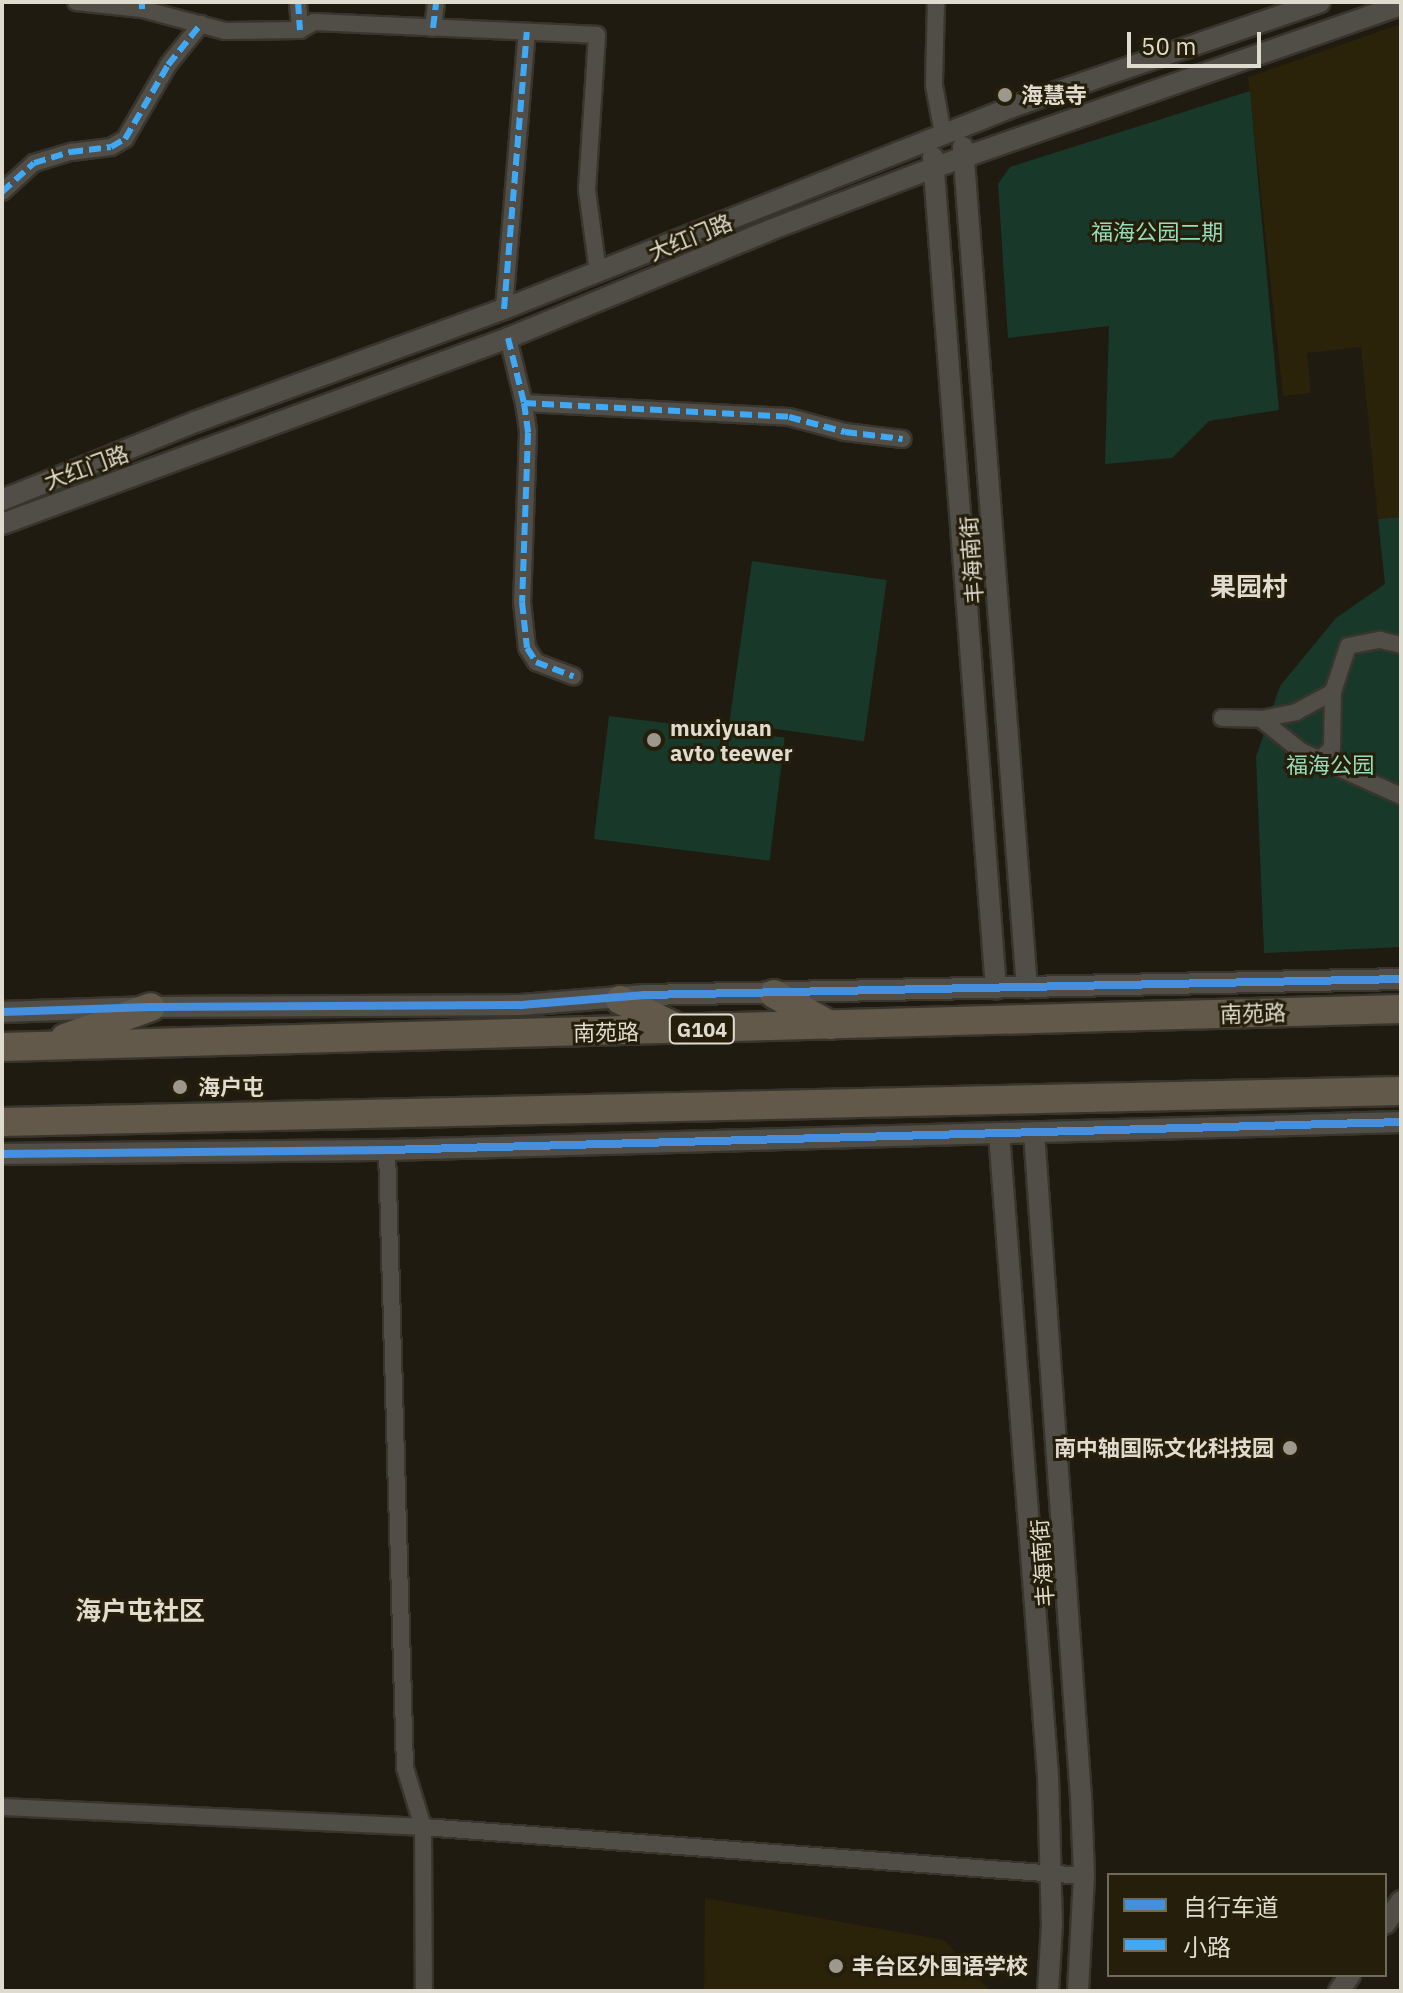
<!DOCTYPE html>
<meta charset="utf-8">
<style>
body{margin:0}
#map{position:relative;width:1403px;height:1993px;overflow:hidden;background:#1f1b11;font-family:"IBM Plex Sans","Noto Sans SC",sans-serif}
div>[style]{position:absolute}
.built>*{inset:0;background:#2a2209}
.green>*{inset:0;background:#18382a;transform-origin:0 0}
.roads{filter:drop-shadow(2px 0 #38352d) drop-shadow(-2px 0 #38352d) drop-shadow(0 2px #38352d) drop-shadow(0 -2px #38352d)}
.minor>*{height:16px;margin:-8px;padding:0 8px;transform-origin:8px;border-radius:8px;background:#514e47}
.tertiary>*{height:20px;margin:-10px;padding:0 10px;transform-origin:10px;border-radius:10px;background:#514e47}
.trunk>*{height:28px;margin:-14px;padding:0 14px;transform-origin:14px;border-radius:14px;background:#62594a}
.quiet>*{height:6px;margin-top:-3px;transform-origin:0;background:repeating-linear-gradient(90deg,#3fa9f5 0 12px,transparent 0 18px)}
.cycleway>*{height:8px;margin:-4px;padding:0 4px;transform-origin:4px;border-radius:4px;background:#468fdf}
.dots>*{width:22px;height:22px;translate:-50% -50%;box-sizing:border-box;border:4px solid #251e0b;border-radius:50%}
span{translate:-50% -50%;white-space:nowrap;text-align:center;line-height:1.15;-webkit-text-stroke:6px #251e0b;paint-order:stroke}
.shield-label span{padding:2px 6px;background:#251e0b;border:2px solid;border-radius:6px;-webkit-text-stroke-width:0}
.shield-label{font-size:20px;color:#dfdbcf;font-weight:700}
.poi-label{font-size:22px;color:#dfdbcf;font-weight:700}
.left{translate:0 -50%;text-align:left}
.right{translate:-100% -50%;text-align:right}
.park-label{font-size:22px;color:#95ddbb}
.street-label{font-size:22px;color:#dfdbcf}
.quarter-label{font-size:26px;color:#dfdbcf;font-weight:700}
.frame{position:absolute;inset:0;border:4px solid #dfdbcf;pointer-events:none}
.legend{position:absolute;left:1107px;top:1873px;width:280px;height:104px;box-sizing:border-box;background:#251e0b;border:2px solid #6f6a59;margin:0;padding:10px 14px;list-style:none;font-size:24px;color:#dfdbcf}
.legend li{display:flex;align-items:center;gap:16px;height:40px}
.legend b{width:40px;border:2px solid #6f6a59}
.scale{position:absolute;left:1127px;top:32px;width:134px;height:36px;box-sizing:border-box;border:4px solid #dfdbcf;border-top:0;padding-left:10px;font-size:24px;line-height:28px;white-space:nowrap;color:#dfdbcf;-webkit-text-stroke:6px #251e0b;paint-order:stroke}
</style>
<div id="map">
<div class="built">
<i style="clip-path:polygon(1401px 24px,1401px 517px,1378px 519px,1361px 347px,1307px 353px,1311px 393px,1283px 396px,1248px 77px)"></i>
<i style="clip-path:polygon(705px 1898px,944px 1940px,990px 1991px,704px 1991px)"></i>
</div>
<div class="green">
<i style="clip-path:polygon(1250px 91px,1279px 410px,1209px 421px,1172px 458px,1105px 464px,1109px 326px,1008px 338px,998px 184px,1010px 167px)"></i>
<i style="clip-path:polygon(1401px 517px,1401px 947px,1264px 953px,1256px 757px,1280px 686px,1336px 618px,1385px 584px,1378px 519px)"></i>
<i style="left:752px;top:561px;width:136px;height:163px;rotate:8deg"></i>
<i style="left:609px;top:716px;width:177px;height:124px;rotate:7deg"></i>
</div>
<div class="roads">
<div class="minor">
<i style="left:76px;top:2px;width:66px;rotate:6.1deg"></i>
<i style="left:142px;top:9px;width:86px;rotate:14.8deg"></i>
<i style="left:225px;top:31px;width:75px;rotate:-0.8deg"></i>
<i style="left:300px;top:30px;width:16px;rotate:-30deg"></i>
<i style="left:314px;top:22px;width:283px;rotate:2.6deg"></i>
<i style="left:597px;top:35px;width:155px;rotate:93.7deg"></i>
<i style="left:587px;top:190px;width:83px;rotate:82.4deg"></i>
<i style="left:298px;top:2px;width:28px;rotate:86deg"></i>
<i style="left:936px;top:2px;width:83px;rotate:91.4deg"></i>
<i style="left:934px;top:85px;width:50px;rotate:79.6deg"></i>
<i style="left:433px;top:28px;width:26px;rotate:-83deg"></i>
<i style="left:2px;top:192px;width:43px;rotate:-42.2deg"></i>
<i style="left:34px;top:163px;width:39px;rotate:-17deg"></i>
<i style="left:71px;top:152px;width:40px;rotate:-7.1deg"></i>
<i style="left:111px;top:147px;width:16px;rotate:-30deg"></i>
<i style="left:125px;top:139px;width:86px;rotate:-59.8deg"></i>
<i style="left:168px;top:65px;width:53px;rotate:-51.2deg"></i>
<i style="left:504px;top:309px;width:278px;rotate:-85.3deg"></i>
<i style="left:508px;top:338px;width:67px;rotate:76.2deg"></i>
<i style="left:524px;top:403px;width:265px;rotate:3deg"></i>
<i style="left:789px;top:417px;width:58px;rotate:15deg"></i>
<i style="left:845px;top:432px;width:58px;rotate:6.9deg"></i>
<i style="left:524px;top:403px;width:30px;rotate:82deg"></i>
<i style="left:528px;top:433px;width:169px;rotate:92deg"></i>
<i style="left:522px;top:602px;width:46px;rotate:83.8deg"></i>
<i style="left:527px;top:648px;width:17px;rotate:57deg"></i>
<i style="left:536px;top:662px;width:40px;rotate:21deg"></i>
<i style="left:1222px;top:718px;width:39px;rotate:1deg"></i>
<i style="left:1261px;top:719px;width:36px;rotate:-11deg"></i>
<i style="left:1296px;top:712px;width:42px;rotate:-28.4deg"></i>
<i style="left:1333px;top:692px;width:48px;rotate:-71.9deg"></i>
<i style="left:1348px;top:646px;width:33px;rotate:-11deg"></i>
<i style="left:1380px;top:640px;width:22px;rotate:13deg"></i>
<i style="left:1261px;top:719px;width:51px;rotate:38.7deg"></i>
<i style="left:1301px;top:751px;width:110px;rotate:24.2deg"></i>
<i style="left:1322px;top:758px;width:14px;rotate:-45deg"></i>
<i style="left:1332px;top:748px;width:56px;rotate:-89deg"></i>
<i style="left:387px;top:1150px;width:618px;rotate:88.33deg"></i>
<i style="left:405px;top:1768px;width:62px;rotate:73deg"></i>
<i style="left:423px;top:1827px;width:164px;rotate:89.7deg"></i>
<i style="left:2px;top:1807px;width:421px;rotate:2.7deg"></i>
<i style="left:423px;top:1827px;width:663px;rotate:4.24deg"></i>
</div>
<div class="tertiary">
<i style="left:963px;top:147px;width:843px;rotate:85.65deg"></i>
<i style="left:933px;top:157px;width:834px;rotate:85.67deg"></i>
<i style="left:2px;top:500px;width:208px;rotate:-22deg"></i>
<i style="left:195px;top:422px;width:329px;rotate:-20.1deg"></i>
<i style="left:504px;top:309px;width:547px;rotate:-21.68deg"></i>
<i style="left:1012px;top:107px;width:325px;rotate:-18.8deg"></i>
<i style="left:2px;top:524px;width:539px;rotate:-20.18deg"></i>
<i style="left:508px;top:338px;width:283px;rotate:-22.4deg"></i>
<i style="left:770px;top:230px;width:174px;rotate:-20.8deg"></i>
<i style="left:933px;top:168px;width:496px;rotate:-19.2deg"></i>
<i style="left:2px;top:1012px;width:149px;rotate:-1.9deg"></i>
<i style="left:151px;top:1007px;width:370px;rotate:-0.3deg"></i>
<i style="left:521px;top:1005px;width:124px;rotate:-4.6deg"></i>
<i style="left:645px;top:995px;width:756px;rotate:-1.21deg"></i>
<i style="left:1034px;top:1132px;width:667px;rotate:85.96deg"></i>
<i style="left:1081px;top:1797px;width:79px;rotate:87.8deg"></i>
<i style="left:1084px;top:1876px;width:115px;rotate:93deg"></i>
<i style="left:999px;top:1133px;width:644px;rotate:85.64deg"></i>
<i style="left:1048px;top:1775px;width:149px;rotate:88.5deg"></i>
<i style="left:1052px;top:1924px;width:67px;rotate:93.4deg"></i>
<i style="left:2px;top:1154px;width:385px;rotate:-0.6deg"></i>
<i style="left:387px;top:1150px;width:1014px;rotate:-1.58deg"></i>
<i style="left:1385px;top:1924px;width:28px;rotate:-55deg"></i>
<i style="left:1339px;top:1991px;width:19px;rotate:-55deg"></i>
</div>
<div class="trunk">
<i style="left:774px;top:994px;width:64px;rotate:29deg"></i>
<i style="left:620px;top:1000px;width:64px;rotate:25.8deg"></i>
<i style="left:65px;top:1038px;width:91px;rotate:-19.8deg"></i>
<i style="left:2px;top:1047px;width:1400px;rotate:-1.56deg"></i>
<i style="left:2px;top:1122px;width:1399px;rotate:-1.27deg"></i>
</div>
</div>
<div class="quiet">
<i style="left:142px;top:2px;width:7px;rotate:90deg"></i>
<i style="left:298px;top:2px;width:28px;rotate:86deg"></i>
<i style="left:433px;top:28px;width:26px;rotate:-83deg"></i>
<i style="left:2px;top:192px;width:43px;rotate:-42.2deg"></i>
<i style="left:34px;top:163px;width:39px;rotate:-17deg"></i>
<i style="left:71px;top:152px;width:40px;rotate:-7.1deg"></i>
<i style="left:111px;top:147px;width:16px;rotate:-30deg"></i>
<i style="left:125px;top:139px;width:86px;rotate:-59.8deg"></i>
<i style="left:168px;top:65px;width:53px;rotate:-51.2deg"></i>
<i style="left:504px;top:309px;width:278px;rotate:-85.3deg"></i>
<i style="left:508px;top:338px;width:67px;rotate:76.2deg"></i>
<i style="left:524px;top:403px;width:265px;rotate:3deg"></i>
<i style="left:789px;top:417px;width:58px;rotate:15deg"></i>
<i style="left:845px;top:432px;width:58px;rotate:6.9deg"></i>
<i style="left:524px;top:403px;width:30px;rotate:82deg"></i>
<i style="left:528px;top:433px;width:169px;rotate:92deg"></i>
<i style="left:522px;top:602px;width:46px;rotate:83.8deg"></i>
<i style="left:527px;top:648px;width:17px;rotate:57deg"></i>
<i style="left:536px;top:662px;width:40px;rotate:21deg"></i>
</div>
<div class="cycleway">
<i style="left:2px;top:1012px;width:149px;rotate:-1.9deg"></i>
<i style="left:151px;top:1007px;width:370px;rotate:-0.3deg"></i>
<i style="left:521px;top:1005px;width:124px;rotate:-4.6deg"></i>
<i style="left:645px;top:995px;width:756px;rotate:-1.21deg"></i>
<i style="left:2px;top:1154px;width:385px;rotate:-0.6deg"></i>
<i style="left:387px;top:1150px;width:1014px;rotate:-1.58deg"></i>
</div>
<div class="dots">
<i style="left:1005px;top:95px;background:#9c988c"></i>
<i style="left:654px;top:740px;background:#9c988c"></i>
<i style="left:180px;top:1087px;background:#9c988c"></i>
<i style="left:1290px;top:1448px;background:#9c988c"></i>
<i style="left:836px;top:1966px;background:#9c988c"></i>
</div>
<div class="shield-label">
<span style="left:702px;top:1029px">G104</span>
</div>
<div class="poi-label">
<span class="left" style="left:1021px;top:95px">海慧寺</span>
<span class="left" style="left:670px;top:740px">muxiyuan<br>avto teewer</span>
<span class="left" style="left:198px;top:1087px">海户屯</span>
<span class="right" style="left:1274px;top:1448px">南中轴国际文化科技园</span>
<span class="left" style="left:852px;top:1966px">丰台区外国语学校</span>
</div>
<div class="park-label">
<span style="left:1157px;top:232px">福海公园二期</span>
<span style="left:1330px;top:765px">福海公园</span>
</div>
<div class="street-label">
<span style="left:690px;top:237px;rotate:-22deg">大红门路</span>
<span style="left:86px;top:467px;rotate:-20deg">大红门路</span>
<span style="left:971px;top:560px;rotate:-94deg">丰海南街</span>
<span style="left:1253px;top:1013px;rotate:-2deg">南苑路</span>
<span style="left:606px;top:1032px;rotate:-1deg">南苑路</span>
<span style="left:1042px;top:1563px;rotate:-94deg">丰海南街</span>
</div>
<div class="quarter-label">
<span style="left:1249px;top:587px">果园村</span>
<span style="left:140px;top:1611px">海户屯社区</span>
</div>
<div class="frame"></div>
<ul class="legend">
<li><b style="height:10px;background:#468fdf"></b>自行车道</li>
<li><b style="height:10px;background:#3fa9f5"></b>小路</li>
</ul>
<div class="scale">50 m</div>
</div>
